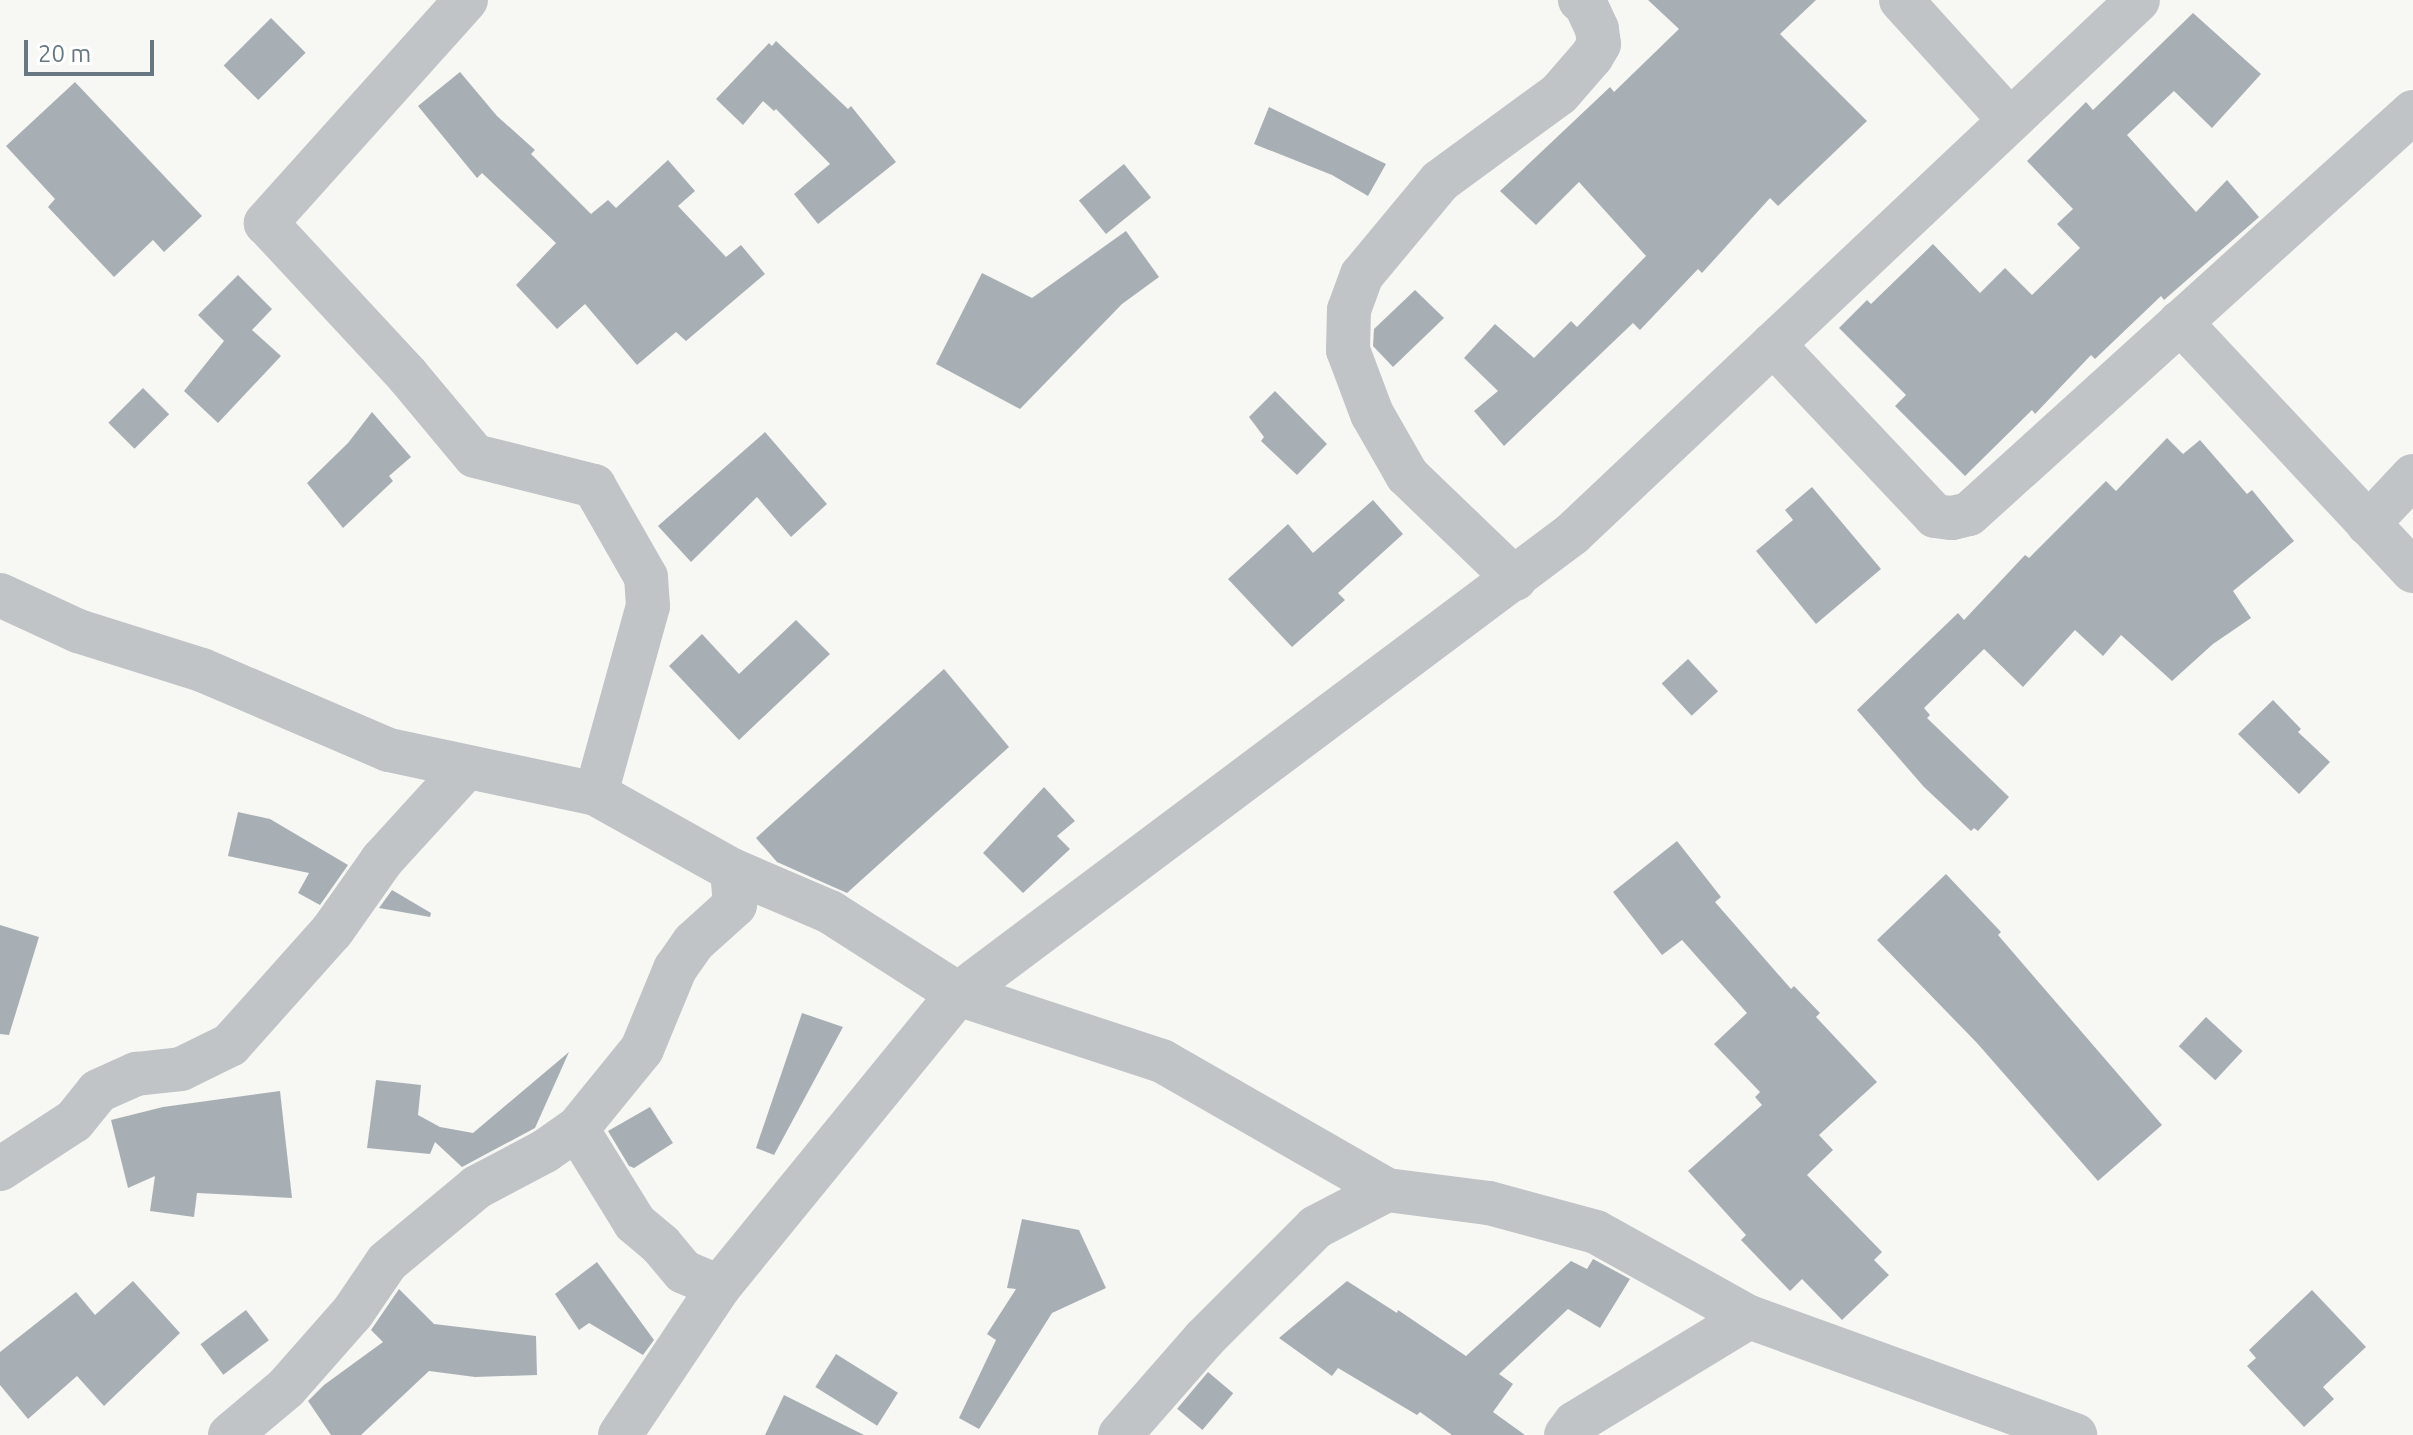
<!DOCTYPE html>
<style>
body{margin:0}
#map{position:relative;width:2413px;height:1435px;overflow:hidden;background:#f7f7f4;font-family:Ubuntu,sans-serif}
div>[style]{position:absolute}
.building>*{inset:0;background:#a8afb4;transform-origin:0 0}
.minor>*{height:44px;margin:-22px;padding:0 22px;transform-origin:22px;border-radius:22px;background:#c0c4c7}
span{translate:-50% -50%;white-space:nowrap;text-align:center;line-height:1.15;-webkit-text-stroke:8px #fff;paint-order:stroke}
.scale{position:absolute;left:24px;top:40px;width:130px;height:36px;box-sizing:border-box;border:4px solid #687883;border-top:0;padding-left:10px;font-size:24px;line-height:28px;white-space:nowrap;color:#687883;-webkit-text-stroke:6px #fff;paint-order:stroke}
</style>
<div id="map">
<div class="building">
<i style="clip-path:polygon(1648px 0,1816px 0,1780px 34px,1867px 121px,1778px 206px,1770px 198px,1702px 273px,1698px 269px,1640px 330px,1633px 323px,1504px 446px,1474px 411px,1498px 391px,1464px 358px,1495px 324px,1534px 358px,1571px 321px,1577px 327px,1646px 256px,1579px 182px,1536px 225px,1500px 191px,1610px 87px,1614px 92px,1679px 29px)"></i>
<i style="clip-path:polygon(2193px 13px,2261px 74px,2212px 128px,2174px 91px,2127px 135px,2196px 212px,2227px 180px,2259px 217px,2164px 300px,2161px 296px,2095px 359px,2091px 355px,2035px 414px,2032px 410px,1965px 476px,1895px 406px,1906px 395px,1839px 328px,1867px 300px,1871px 304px,1933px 244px,1980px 293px,2005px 268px,2032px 295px,2080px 248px,2057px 224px,2073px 209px,2027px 161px,2086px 102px,2093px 110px)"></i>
<i style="left:271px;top:18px;width:49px;height:67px;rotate:45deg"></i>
<i style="clip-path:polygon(776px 41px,848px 109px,851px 106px,896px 162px,818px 224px,794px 194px,830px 164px,776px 109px,774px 111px,763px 101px,743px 125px,716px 99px,769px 43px,772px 46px)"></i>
<i style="clip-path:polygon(460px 72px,497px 116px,535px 150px,531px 154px,591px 214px,608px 200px,616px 208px,668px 160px,695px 191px,678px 206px,726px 257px,741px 245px,765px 274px,686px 341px,676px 332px,637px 365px,585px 304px,557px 329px,516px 285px,556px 243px,482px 173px,477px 178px,418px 106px)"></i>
<i style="clip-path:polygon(75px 82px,202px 216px,164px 252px,153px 240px,114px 277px,48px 207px,55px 199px,6px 146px)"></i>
<i style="clip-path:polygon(1269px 107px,1386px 164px,1368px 196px,1332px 175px,1254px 144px)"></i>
<i style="left:1124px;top:164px;width:43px;height:58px;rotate:51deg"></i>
<i style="clip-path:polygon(1126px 231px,1159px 277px,1122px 304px,1020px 409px,936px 364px,982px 273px,1032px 298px)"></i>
<i style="clip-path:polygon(238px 275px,272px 309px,252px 330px,281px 356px,218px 423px,184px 391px,224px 341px,198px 315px)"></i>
<i style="clip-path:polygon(1415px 290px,1444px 318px,1393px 367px,1373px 346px,1374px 329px)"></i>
<i style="left:143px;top:388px;width:37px;height:49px;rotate:45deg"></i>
<i style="clip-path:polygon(1275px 391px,1327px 444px,1297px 475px,1261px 441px,1264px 437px,1249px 417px)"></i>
<i style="clip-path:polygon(372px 412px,411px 457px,389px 476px,393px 481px,343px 528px,307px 483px,348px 443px)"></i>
<i style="clip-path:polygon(765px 432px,827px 504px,791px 537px,757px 497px,691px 562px,658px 526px)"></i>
<i style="clip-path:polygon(2167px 438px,2183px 454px,2200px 440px,2247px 494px,2252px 490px,2294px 541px,2233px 591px,2251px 618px,2213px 644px,2172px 681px,2121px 635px,2103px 656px,2075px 630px,2023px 687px,1984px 649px,1924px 708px,1930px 715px,1927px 718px,2009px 797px,1978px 831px,1974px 828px,1971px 831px,1924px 787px,1857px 710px,1958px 613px,1964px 620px,2025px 555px,2029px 558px,2106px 481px,2116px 491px)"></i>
<i style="clip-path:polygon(1812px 487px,1881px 569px,1816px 624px,1756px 551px,1793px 520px,1785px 510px)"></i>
<i style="clip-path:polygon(1373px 500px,1403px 534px,1338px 593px,1345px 600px,1292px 647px,1228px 579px,1288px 524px,1313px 553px)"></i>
<i style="clip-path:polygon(796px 620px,830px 654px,739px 740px,669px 666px,702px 634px,739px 674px)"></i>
<i style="left:1688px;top:659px;width:44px;height:36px;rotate:47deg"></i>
<i style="clip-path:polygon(944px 669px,1009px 747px,847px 893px,777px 862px,756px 838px)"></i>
<i style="clip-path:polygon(2273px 700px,2301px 729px,2298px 732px,2330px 762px,2299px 794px,2238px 734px)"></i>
<i style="clip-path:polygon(1044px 787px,1075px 821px,1057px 836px,1070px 849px,1023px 893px,983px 853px)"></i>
<i style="clip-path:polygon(238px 812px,270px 819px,348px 865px,320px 905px,298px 893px,309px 873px,228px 856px)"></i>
<i style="clip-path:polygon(1677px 841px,1721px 897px,1715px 902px,1791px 989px,1794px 986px,1820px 1013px,1816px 1017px,1877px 1082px,1819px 1135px,1833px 1150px,1807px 1175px,1882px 1252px,1874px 1260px,1889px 1275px,1842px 1320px,1802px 1279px,1790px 1291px,1741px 1240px,1746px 1235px,1688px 1171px,1762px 1105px,1755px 1097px,1760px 1092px,1714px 1044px,1747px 1013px,1682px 940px,1662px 955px,1613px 892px)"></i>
<i style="clip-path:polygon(1946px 874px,2001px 932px,1998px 935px,2162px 1125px,2098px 1181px,1977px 1043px,1877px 940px)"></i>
<i style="clip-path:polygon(392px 890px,431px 913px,430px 917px,379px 908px)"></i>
<i style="clip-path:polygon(0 925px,39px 937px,9px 1035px,0 1034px)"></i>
<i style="clip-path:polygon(802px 1013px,843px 1027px,774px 1155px,756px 1148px)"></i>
<i style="left:2206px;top:1017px;width:50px;height:40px;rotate:43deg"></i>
<i style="clip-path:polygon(569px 1052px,535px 1128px,462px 1167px,435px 1142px,430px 1154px,367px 1148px,376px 1080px,421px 1085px,418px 1115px,440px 1127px,473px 1133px)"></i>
<i style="clip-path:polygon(280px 1091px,292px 1198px,197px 1193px,194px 1217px,150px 1211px,155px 1176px,128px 1188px,111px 1120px,163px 1107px)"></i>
<i style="clip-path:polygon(650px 1107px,673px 1143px,634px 1168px,629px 1166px,608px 1131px)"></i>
<i style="clip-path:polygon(1022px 1219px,1079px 1230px,1106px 1288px,1052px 1313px,979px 1429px,959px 1418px,996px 1340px,987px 1334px,1016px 1289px,1007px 1288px)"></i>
<i style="clip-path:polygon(1593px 1259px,1630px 1279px,1600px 1328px,1568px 1309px,1499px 1374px,1513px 1384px,1493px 1412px,1525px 1435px,1452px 1435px,1420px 1412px,1417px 1415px,1338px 1368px,1332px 1376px,1279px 1338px,1347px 1281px,1397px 1313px,1398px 1310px,1466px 1356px,1571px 1261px,1587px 1269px)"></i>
<i style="clip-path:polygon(597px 1262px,654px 1340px,643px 1355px,589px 1323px,579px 1330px,555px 1294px)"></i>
<i style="clip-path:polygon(133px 1281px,180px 1333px,104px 1406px,77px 1376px,28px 1419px,0 1385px,0 1352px,76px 1292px,95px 1315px)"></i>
<i style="clip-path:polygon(399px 1289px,434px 1324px,536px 1336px,537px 1375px,475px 1377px,429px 1371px,361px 1435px,331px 1435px,308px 1401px,324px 1385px,383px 1342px,371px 1330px)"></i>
<i style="clip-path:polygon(2312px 1290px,2366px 1347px,2323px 1387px,2334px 1399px,2304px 1427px,2247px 1366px,2256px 1358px,2249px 1350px)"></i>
<i style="left:246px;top:1310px;width:38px;height:57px;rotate:53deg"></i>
<i style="left:836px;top:1354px;width:73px;height:39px;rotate:32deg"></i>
<i style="left:1208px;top:1372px;width:33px;height:48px;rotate:40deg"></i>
<i style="clip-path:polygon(784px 1395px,864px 1435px,765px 1435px)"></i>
</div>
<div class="minor">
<i style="left:466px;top:0;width:300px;rotate:131.9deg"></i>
<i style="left:266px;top:223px;width:209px;rotate:47.1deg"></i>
<i style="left:408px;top:376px;width:104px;rotate:50.1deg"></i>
<i style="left:475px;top:456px;width:123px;rotate:14.1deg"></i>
<i style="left:594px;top:486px;width:105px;rotate:60.3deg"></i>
<i style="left:646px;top:577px;width:29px;rotate:86deg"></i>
<i style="left:648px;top:606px;width:195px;rotate:105.5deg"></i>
<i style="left:1901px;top:0;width:162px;rotate:47.8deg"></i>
<i style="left:2180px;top:322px;width:341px;rotate:46.9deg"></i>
<i style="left:1773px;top:344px;width:236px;rotate:46.7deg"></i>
<i style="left:1935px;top:516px;width:17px;rotate:7deg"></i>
<i style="left:1952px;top:518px;width:17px;rotate:-13deg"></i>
<i style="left:1969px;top:514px;width:599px;rotate:-42.16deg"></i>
<i style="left:2368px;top:524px;width:66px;rotate:-46.8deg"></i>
<i style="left:1515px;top:579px;width:150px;rotate:-136.1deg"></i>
<i style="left:1407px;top:475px;width:70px;rotate:-119.8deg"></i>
<i style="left:1372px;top:414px;width:68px;rotate:-110.6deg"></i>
<i style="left:1348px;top:350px;width:40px;rotate:-88.6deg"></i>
<i style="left:1349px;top:310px;width:37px;rotate:-70deg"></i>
<i style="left:1362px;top:275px;width:122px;rotate:-50.3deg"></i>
<i style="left:1440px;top:181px;width:147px;rotate:-36.2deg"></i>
<i style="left:1559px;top:94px;width:50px;rotate:-49deg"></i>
<i style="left:1592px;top:56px;width:14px;rotate:-60deg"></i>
<i style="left:1599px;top:44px;width:15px;rotate:-98deg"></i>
<i style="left:1597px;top:29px;width:26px;rotate:-115deg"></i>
<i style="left:1586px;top:5px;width:8px;rotate:-140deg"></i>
<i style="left:0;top:595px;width:86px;rotate:24.8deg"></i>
<i style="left:78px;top:631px;width:130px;rotate:17.5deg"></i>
<i style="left:202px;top:670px;width:203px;rotate:23.2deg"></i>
<i style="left:389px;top:750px;width:212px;rotate:12deg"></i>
<i style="left:596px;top:794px;width:156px;rotate:29.2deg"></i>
<i style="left:732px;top:870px;width:107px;rotate:23.2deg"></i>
<i style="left:830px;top:912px;width:152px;rotate:32.6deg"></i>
<i style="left:958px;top:994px;width:215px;rotate:18.2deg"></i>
<i style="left:1162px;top:1061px;width:259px;rotate:29.8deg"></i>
<i style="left:1387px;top:1190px;width:103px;rotate:7.3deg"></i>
<i style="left:1489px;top:1203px;width:111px;rotate:15.2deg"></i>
<i style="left:1596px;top:1232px;width:175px;rotate:29.1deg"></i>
<i style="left:1749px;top:1317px;width:347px;rotate:19.9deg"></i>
<i style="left:577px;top:1129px;width:110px;rotate:58.3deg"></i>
<i style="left:635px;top:1223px;width:34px;rotate:40deg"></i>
<i style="left:661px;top:1245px;width:35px;rotate:50deg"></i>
<i style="left:684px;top:1272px;width:38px;rotate:23deg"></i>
<i style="left:0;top:1169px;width:88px;rotate:-33deg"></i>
<i style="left:74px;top:1121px;width:38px;rotate:-51deg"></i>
<i style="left:98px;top:1091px;width:42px;rotate:-24.1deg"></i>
<i style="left:136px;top:1074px;width:45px;rotate:-6.3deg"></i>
<i style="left:181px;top:1069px;width:55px;rotate:-26.1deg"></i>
<i style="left:230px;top:1045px;width:153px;rotate:-48.2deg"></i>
<i style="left:332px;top:931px;width:87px;rotate:-54.8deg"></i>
<i style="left:382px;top:860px;width:123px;rotate:-47.6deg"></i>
<i style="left:230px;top:1435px;width:73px;rotate:-40deg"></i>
<i style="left:286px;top:1388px;width:101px;rotate:-48.6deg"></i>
<i style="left:353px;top:1312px;width:60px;rotate:-55.8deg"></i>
<i style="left:387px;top:1262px;width:117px;rotate:-39.8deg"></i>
<i style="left:477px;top:1187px;width:77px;rotate:-27.9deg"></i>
<i style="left:545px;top:1151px;width:39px;rotate:-35deg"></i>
<i style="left:577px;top:1129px;width:103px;rotate:-50.9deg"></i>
<i style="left:642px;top:1049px;width:87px;rotate:-67.6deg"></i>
<i style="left:675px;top:969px;width:33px;rotate:-55deg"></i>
<i style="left:694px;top:942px;width:55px;rotate:-42.1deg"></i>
<i style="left:735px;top:905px;width:35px;rotate:-95deg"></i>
<i style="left:620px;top:1435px;width:178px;rotate:-56.2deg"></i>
<i style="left:719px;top:1287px;width:378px;rotate:-50.8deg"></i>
<i style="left:958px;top:994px;width:767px;rotate:-36.84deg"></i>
<i style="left:1572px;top:534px;width:778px;rotate:-43.33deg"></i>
<i style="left:1120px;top:1435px;width:128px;rotate:-48.8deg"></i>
<i style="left:1204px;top:1339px;width:158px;rotate:-45deg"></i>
<i style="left:1316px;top:1227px;width:80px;rotate:-27.5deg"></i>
<i style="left:1566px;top:1435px;width:15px;rotate:-53deg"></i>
<i style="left:1575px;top:1423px;width:204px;rotate:-31.3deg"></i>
</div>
<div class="scale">20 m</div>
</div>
